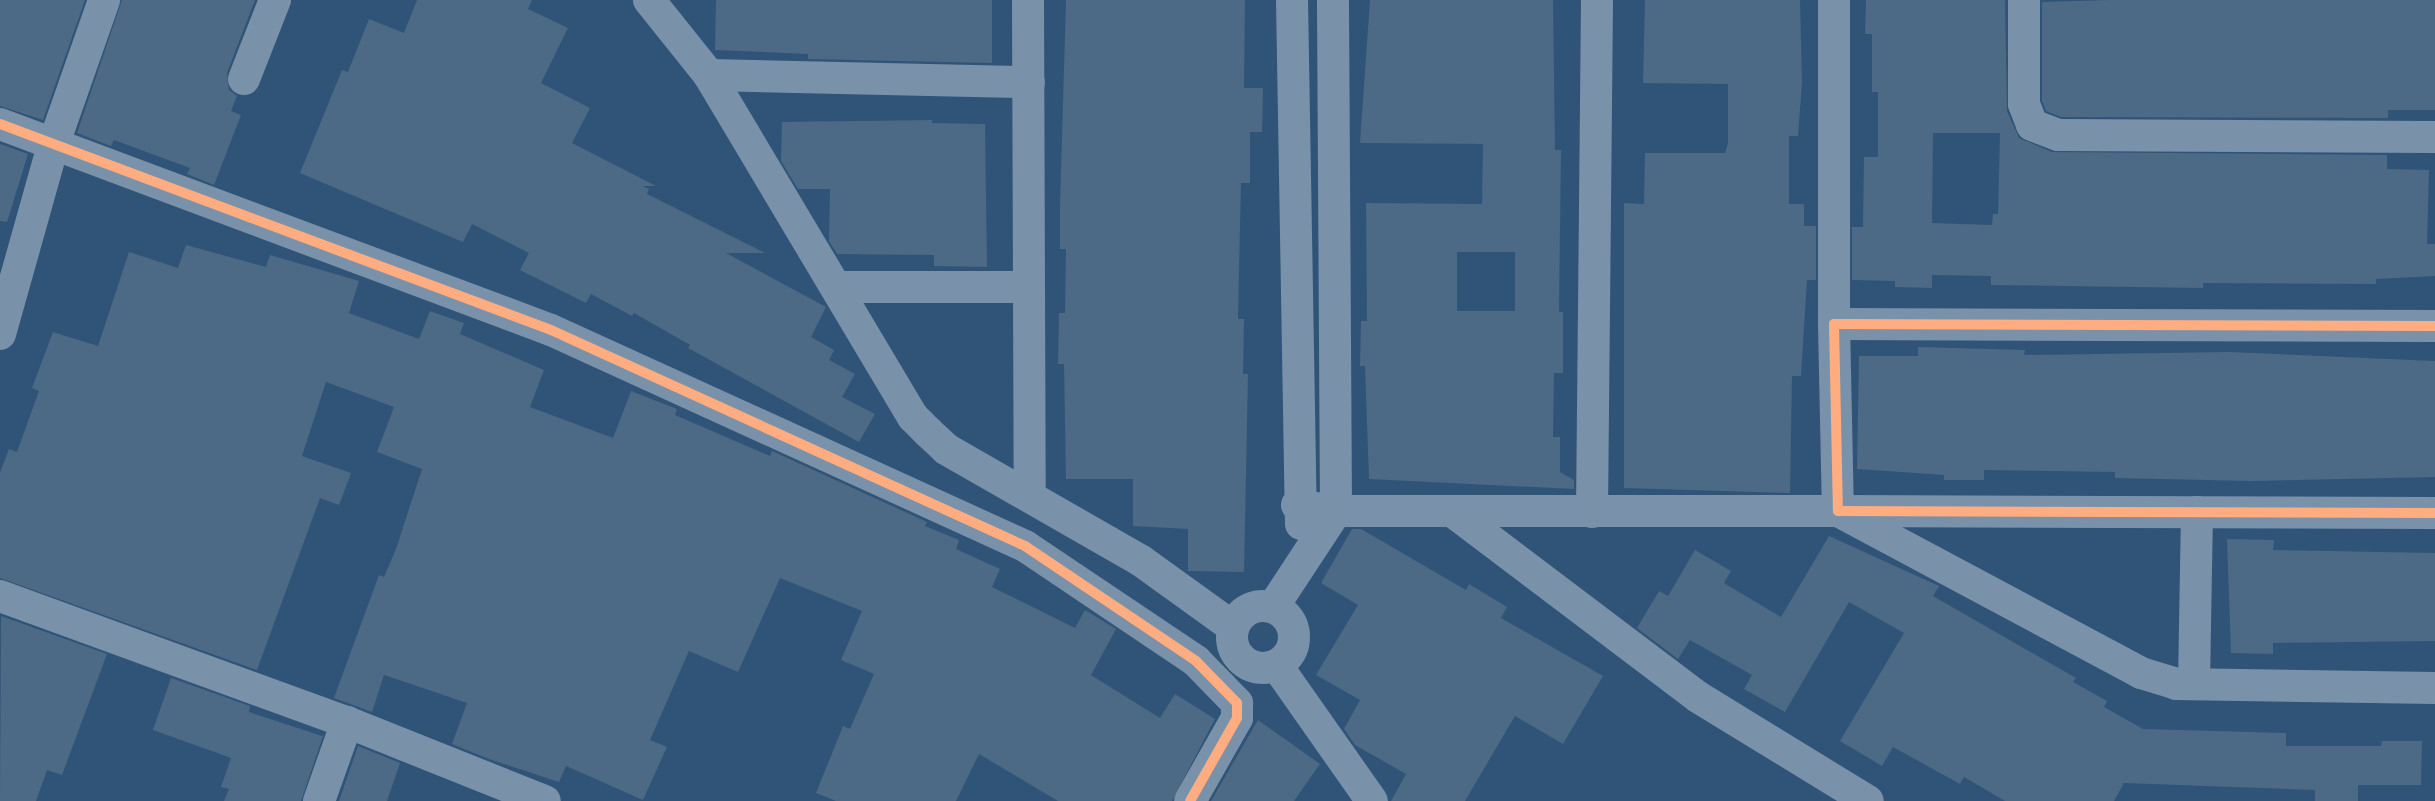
<!DOCTYPE html>
<style>
body{margin:0}
#map{position:relative;width:2435px;height:801px;overflow:hidden;background:#305477;font-family:Barlow,sans-serif}
div>[style]{position:absolute}
.building>*{inset:0;background:#4c6985}
.street>*{height:32px;margin:-16px;padding:0 16px;transform-origin:16px;border-radius:16px;background:#7992aa}
.street>.ring{margin:-16px;padding:0;box-sizing:content-box;background:none;border:32px solid #7992aa;border-radius:50%}
.cycleway>*{height:10px;margin:-5px;padding:0 5px;transform-origin:5px;border-radius:5px;background:#ffac80}
span{translate:-50% -50%;white-space:nowrap;text-align:center;line-height:1.15;-webkit-text-stroke:7px #125595;paint-order:stroke}
</style>
<div id="map">
<div class="building">
<i style="clip-path:polygon(0 0,85px 0,43px 120px,0 106px)"></i>
<i style="clip-path:polygon(122px 0,255px 0,227px 73px,229px 90px,237px 96px,231px 111px,241px 115px,214px 185px,187px 174px,190px 168px,114px 140px,111px 146px,77px 133px)"></i>
<i style="clip-path:polygon(417px 0,532px 0,528px 9px,568px 28px,541px 83px,590px 108px,572px 143px,656px 186px,642px 186px,649px 189px,647px 194px,765px 253px,726px 253px,826px 307px,811px 337px,834px 350px,829px 360px,855px 374px,842px 397px,875px 414px,859px 442px,688px 348px,690px 345px,634px 313px,632px 316px,591px 294px,586px 303px,520px 270px,529px 253px,472px 224px,463px 242px,300px 173px,342px 70px,348px 72px,369px 19px,404px 33px)"></i>
<i style="clip-path:polygon(716px 0,992px 0,992px 63px,808px 59px,808px 54px,715px 50px)"></i>
<i style="clip-path:polygon(1066px 0,1245px 0,1244px 88px,1263px 88px,1262px 132px,1250px 132px,1250px 183px,1241px 183px,1238px 319px,1244px 319px,1243px 374px,1248px 374px,1244px 572px,1188px 571px,1188px 529px,1133px 526px,1133px 479px,1066px 479px,1064px 364px,1058px 364px,1059px 313px,1065px 313px,1066px 249px,1060px 249px,1060px 204px)"></i>
<i style="clip-path:polygon(evenodd,1370px 0,1553px 0,1555px 150px,1561px 150px,1559px 312px,1563px 312px,1563px 373px,1554px 373px,1553px 437px,1560px 437px,1560px 472px,1574px 480px,1574px 489px,1369px 479px,1365px 366px,1360px 366px,1361px 321px,1367px 321px,1366px 203px,1482px 204px,1483px 144px,1360px 143px,1370px 0,1457px 252px,1515px 252px,1515px 311px,1457px 311px,1457px 252px)"></i>
<i style="clip-path:polygon(1645px 0,1800px 0,1802px 82px,1798px 136px,1789px 136px,1789px 204px,1804px 204px,1804px 226px,1816px 226px,1816px 280px,1807px 280px,1801px 376px,1792px 376px,1790px 493px,1624px 488px,1624px 203px,1644px 204px,1645px 153px,1725px 153px,1728px 143px,1728px 84px,1643px 83px)"></i>
<i style="clip-path:polygon(evenodd,1866px 0,2005px 0,2007px 111px,2019px 138px,2052px 152px,2387px 155px,2387px 169px,2429px 170px,2427px 244px,2435px 244px,2435px 276px,2376px 279px,2376px 284px,2203px 283px,2203px 288px,1991px 285px,1991px 276px,1932px 275px,1932px 288px,1895px 287px,1895px 281px,1852px 280px,1852px 227px,1863px 227px,1864px 157px,1878px 157px,1878px 92px,1872px 92px,1872px 34px,1865px 34px,1866px 0,1933px 133px,2000px 133px,1998px 214px,1993px 214px,1992px 225px,1932px 223px,1933px 133px)"></i>
<i style="clip-path:polygon(2110px 0,2435px 0,2435px 110px,2388px 110px,2388px 118px,2061px 117px,2046px 111px,2042px 101px,2042px 2px)"></i>
<i style="clip-path:polygon(932px 120px,932px 123px,985px 124px,987px 267px,934px 266px,934px 255px,837px 254px,829px 241px,830px 189px,798px 189px,781px 161px,782px 122px)"></i>
<i style="clip-path:polygon(0 144px,28px 154px,7px 222px,0 221px)"></i>
<i style="clip-path:polygon(186px 245px,266px 267px,270px 255px,359px 281px,349px 313px,419px 339px,430px 311px,464px 323px,460px 334px,544px 370px,530px 407px,613px 438px,631px 391px,677px 409px,675px 415px,770px 456px,772px 451px,927px 522px,925px 526px,959px 540px,956px 549px,1000px 569px,992px 587px,1075px 628px,1085px 610px,1116px 629px,1091px 675px,1160px 718px,1175px 694px,1215px 719px,1172px 801px,1058px 801px,979px 754px,956px 801px,836px 801px,816px 793px,843px 726px,850px 729px,874px 674px,841px 660px,862px 611px,780px 578px,738px 672px,689px 651px,650px 740px,667px 747px,643px 800px,566px 766px,559px 782px,489px 759px,452px 744px,467px 703px,384px 675px,372px 712px,334px 698px,379px 575px,384px 577px,396px 549px,422px 469px,377px 452px,394px 407px,326px 382px,302px 456px,351px 473px,339px 505px,320px 498px,257px 670px,0 578px,0 473px,9px 449px,17px 452px,39px 391px,32px 388px,53px 332px,98px 346px,129px 252px,178px 268px)"></i>
<i style="clip-path:polygon(1918px 347px,2025px 350px,2024px 355px,2229px 352px,2435px 361px,2435px 477px,2251px 481px,2115px 478px,2115px 472px,1984px 470px,1984px 480px,1944px 480px,1944px 475px,1857px 469px,1859px 356px,1918px 356px)"></i>
<i style="clip-path:polygon(1352px 529px,1361px 529px,1466px 590px,1469px 584px,1507px 607px,1501px 618px,1603px 676px,1563px 744px,1515px 716px,1465px 801px,1391px 801px,1406px 774px,1355px 745px,1344px 729px,1360px 700px,1316px 675px,1358px 605px,1321px 583px)"></i>
<i style="clip-path:polygon(1829px 536px,1939px 586px,1933px 596px,2076px 678px,2073px 682px,2107px 701px,2104px 707px,2143px 729px,2286px 733px,2286px 746px,2381px 746px,2382px 741px,2422px 741px,2421px 785px,2358px 785px,2358px 801px,2315px 801px,2315px 790px,2124px 783px,2114px 801px,2005px 801px,1964px 777px,1960px 784px,1893px 747px,1882px 766px,1840px 741px,1904px 633px,1849px 602px,1785px 712px,1744px 689px,1752px 675px,1690px 640px,1678px 659px,1637px 628px,1659px 591px,1668px 596px,1695px 550px,1731px 571px,1724px 583px,1781px 617px)"></i>
<i style="clip-path:polygon(2227px 539px,2274px 540px,2273px 550px,2435px 553px,2435px 641px,2273px 643px,2273px 654px,2231px 653px)"></i>
<i style="clip-path:polygon(1px 616px,107px 654px,62px 775px,47px 770px,36px 801px,0 801px)"></i>
<i style="clip-path:polygon(171px 678px,250px 706px,249px 712px,322px 736px,324px 733px,301px 801px,224px 801px,229px 789px,221px 787px,231px 758px,153px 730px)"></i>
<i style="clip-path:polygon(1258px 720px,1320px 764px,1294px 801px,1211px 801px)"></i>
<i style="clip-path:polygon(358px 746px,400px 763px,387px 801px,339px 801px)"></i>
</div>
<div class="street">
<i style="left:649px;top:0;width:96px;rotate:51.3deg"></i>
<i style="left:709px;top:75px;width:398px;rotate:59.2deg"></i>
<i style="left:913px;top:417px;width:21px;rotate:45deg"></i>
<i style="left:928px;top:432px;width:25px;rotate:43deg"></i>
<i style="left:946px;top:449px;width:224px;rotate:29.8deg"></i>
<i style="left:1140px;top:560px;width:115px;rotate:35.8deg"></i>
<i style="left:1028px;top:0;width:495px;rotate:89.8deg"></i>
<i style="left:1292px;top:0;width:524px;rotate:89.02deg"></i>
<i style="left:1834px;top:0;width:324px;rotate:90deg"></i>
<i style="left:2024px;top:0;width:104px;rotate:90deg"></i>
<i style="left:2024px;top:104px;width:22px;rotate:69deg"></i>
<i style="left:2032px;top:125px;width:28px;rotate:21deg"></i>
<i style="left:2058px;top:135px;width:377px;rotate:0.3deg"></i>
<i style="left:709px;top:75px;width:320px;rotate:1.3deg"></i>
<i style="left:244px;top:79px;width:85px;rotate:-68.6deg"></i>
<i style="left:0;top:124px;width:588px;rotate:20.5deg"></i>
<i style="left:551px;top:330px;width:521px;rotate:24.5deg"></i>
<i style="left:1025px;top:546px;width:206px;rotate:33.9deg"></i>
<i style="left:1196px;top:661px;width:59px;rotate:45.7deg"></i>
<i style="left:1237px;top:703px;width:15px;rotate:90deg"></i>
<i style="left:1237px;top:718px;width:95px;rotate:119.5deg"></i>
<i style="left:839px;top:287px;width:190px"></i>
<i style="left:2435px;top:326px;width:601px;rotate:-179.81deg"></i>
<i style="left:1834px;top:324px;width:187px;rotate:88.8deg"></i>
<i style="left:1838px;top:511px;width:597px;rotate:0.19deg"></i>
<i style="left:0;top:334px;width:195px;rotate:-74.3deg"></i>
<i style="left:53px;top:146px;width:155px;rotate:-70.7deg"></i>
<i style="left:1297px;top:505px;width:39px;rotate:9deg"></i>
<i style="left:1336px;top:511px;width:502px"></i>
<i style="left:1838px;top:511px;width:344px;rotate:28.1deg"></i>
<i style="left:2141px;top:673px;width:37px;rotate:17deg"></i>
<i style="left:2176px;top:684px;width:259px;rotate:0.9deg"></i>
<i style="left:1452px;top:511px;width:308px;rotate:37.1deg"></i>
<i style="left:1698px;top:697px;width:199px;rotate:31.5deg"></i>
<i style="left:1592px;top:512px;width:512px;rotate:-89.44deg"></i>
<i style="left:0;top:596px;width:369px;rotate:20deg"></i>
<i style="left:347px;top:722px;width:213px;rotate:21.8deg"></i>
<i class="ring" style="left:1232px;top:606px;width:30px;height:30px"></i>
<i style="left:1273px;top:607px;width:115px;rotate:-56.7deg"></i>
<i style="left:1336px;top:511px;width:511px;rotate:-90.34deg"></i>
<i style="left:1277px;top:666px;width:165px;rotate:54.9deg"></i>
<i style="left:2194px;top:683px;width:171px;rotate:-89deg"></i>
<i style="left:319px;top:801px;width:84px;rotate:-70.5deg"></i>
</div>
<div class="cycleway">
<i style="left:0;top:124px;width:588px;rotate:20.5deg"></i>
<i style="left:551px;top:330px;width:521px;rotate:24.5deg"></i>
<i style="left:1025px;top:546px;width:206px;rotate:33.9deg"></i>
<i style="left:1196px;top:661px;width:59px;rotate:45.7deg"></i>
<i style="left:1237px;top:703px;width:15px;rotate:90deg"></i>
<i style="left:1237px;top:718px;width:95px;rotate:119.5deg"></i>
<i style="left:2435px;top:326px;width:601px;rotate:-179.81deg"></i>
<i style="left:1834px;top:324px;width:187px;rotate:88.8deg"></i>
<i style="left:1838px;top:511px;width:597px;rotate:0.19deg"></i>
</div>
</div>
